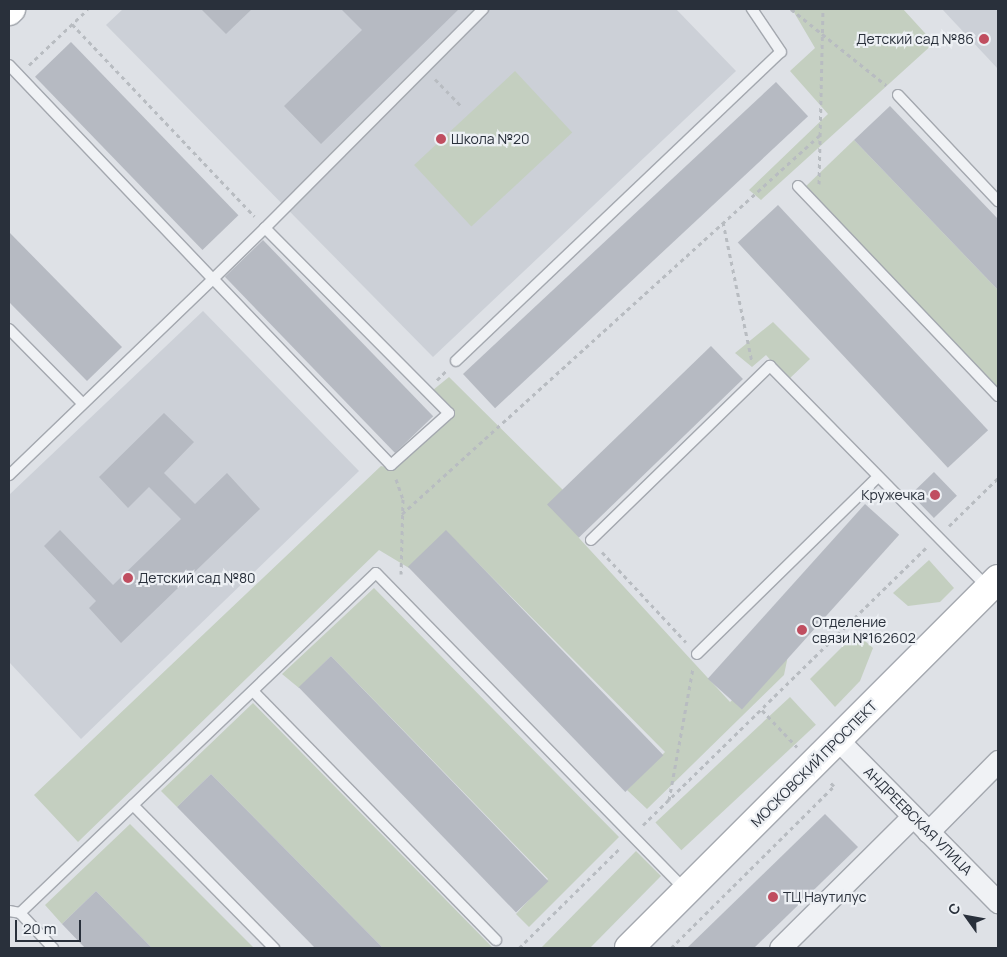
<!DOCTYPE html>
<meta charset="utf-8">
<style>
body{margin:0}
#map{position:relative;width:1007px;height:957px;overflow:hidden;background:#dee1e6;font-family:Manrope,sans-serif}
div>[style]{position:absolute}
.built>*{inset:0;background:#ccd0d7}
.green>*{inset:0;background:#c4cfc0;transform-origin:0 0}
.building>*{inset:0;background:#b6bac2;transform-origin:0 0}
.path>*{height:3px;margin-top:-1.5px;transform-origin:0;background:repeating-linear-gradient(90deg,#b8bcc1 0 4px,transparent 0 8px)}
.roads{filter:drop-shadow(1px 0 #a4a8af) drop-shadow(-1px 0 #a4a8af) drop-shadow(0 1px #a4a8af) drop-shadow(0 -1px #a4a8af)}
.lane>*{height:10px;margin:-5px;padding:0 5px;transform-origin:5px;border-radius:5px;background:#f0f2f5}
.street>*{height:21px;margin:-10.5px;padding:0 10.5px;transform-origin:10.5px;border-radius:10.5px;background:#f0f2f5}
.secondary>*{height:28px;margin:-14px;padding:0 14px;transform-origin:14px;border-radius:14px;background:#fff}
.dots>*{width:14px;height:14px;translate:-50% -50%;box-sizing:border-box;border:2px solid #edf0f4;border-radius:50%}
span{translate:-50% -50%;white-space:nowrap;text-align:center;line-height:1.15;-webkit-text-stroke:4.5px #edf0f4;paint-order:stroke}
.poi-label{font-size:14px;color:#29303b}
.right{translate:-100% -50%;text-align:right}
.left{translate:0 -50%;text-align:left}
.street-label{font-size:14px;color:#29303b}
.frame{position:absolute;inset:0;border:10px solid #29303b;pointer-events:none}
.north{position:absolute;left:942px;top:892px;width:50px;height:50px;-webkit-text-stroke:4px #edf0f4;paint-order:stroke;rotate:302deg;font-size:14px;font-weight:700;line-height:20px;text-align:center;color:#29303b}
.north::after{content:'';display:block;margin:auto;width:18px;height:22px;background:#29303b;clip-path:polygon(50% 0,100% 100%,50% 72%,0 100%)}
.scale{position:absolute;left:15px;top:920px;width:66px;height:22px;box-sizing:border-box;border:2px solid #29303b;border-top:0;padding-left:6px;font-size:15px;line-height:18px;white-space:nowrap;color:#29303b;-webkit-text-stroke:4px #edf0f4;paint-order:stroke}
</style>
<div id="map">
<div class="built">
<i style="clip-path:polygon(123px 9px,676px 9px,736px 71px,433px 357px,106px 25px)"></i>
<i style="clip-path:polygon(942px 9px,998px 9px,998px 69px)"></i>
<i style="clip-path:polygon(203px 311px,359px 471px,81px 739px,9px 662px,9px 495px)"></i>
</div>
<div class="green">
<i style="clip-path:polygon(792px 9px,903px 9px,934px 43px,761px 200px,749px 190px,828px 114px,790px 71px,815px 48px)"></i>
<i style="left:515px;top:71px;width:84px;height:138px;rotate:47deg"></i>
<i style="clip-path:polygon(854px 140px,998px 290px,998px 392px,804px 188px)"></i>
<i style="clip-path:polygon(773px 322px,810px 359px,788px 380px,766px 355px,752px 367px,735px 353px)"></i>
<i style="clip-path:polygon(449px 377px,563px 490px,579px 538px,730px 702px,790px 646px,784px 675px,647px 809px,627px 790px,665px 752px,446px 531px,409px 568px,379px 550px,78px 842px,34px 795px,381px 466px,393px 469px,453px 413px,433px 390px)"></i>
<i style="clip-path:polygon(929px 560px,954px 588px,940px 602px,908px 606px,893px 593px)"></i>
<i style="clip-path:polygon(374px 588px,619px 837px,529px 927px,516px 914px,548px 879px,331px 656px,299px 688px,282px 674px)"></i>
<i style="clip-path:polygon(856px 633px,873px 648px,860px 681px,835px 707px,810px 679px)"></i>
<i style="left:790px;top:697px;width:38px;height:184px;rotate:47deg"></i>
<i style="clip-path:polygon(253px 703px,493px 948px,383px 948px,211px 774px,177px 807px,161px 791px)"></i>
<i style="clip-path:polygon(130px 824px,254px 948px,152px 948px,96px 891px,62px 924px,45px 905px)"></i>
<i style="clip-path:polygon(636px 851px,661px 876px,590px 948px,541px 948px)"></i>
</div>
<div class="building">
<i style="clip-path:polygon(201px 9px,252px 9px,226px 34px)"></i>
<i style="clip-path:polygon(341px 9px,459px 9px,321px 144px,284px 106px,362px 30px)"></i>
<i style="left:71px;top:42px;width:241px;height:50px;rotate:46deg"></i>
<i style="left:776px;top:82px;width:47px;height:428px;rotate:47deg"></i>
<i style="clip-path:polygon(890px 106px,998px 219px,998px 290px,854px 140px)"></i>
<i style="left:778px;top:205px;width:308px;height:55px;rotate:47deg"></i>
<i style="clip-path:polygon(9px 232px,122px 347px,87px 381px,9px 302px)"></i>
<i style="left:263px;top:240px;width:245px;height:53px;rotate:46deg"></i>
<i style="left:711px;top:346px;width:46px;height:228px;rotate:46deg"></i>
<i style="clip-path:polygon(164px 413px,194px 442px,164px 473px,195px 504px,227px 473px,260px 509px,121px 643px,89px 608px,96px 601px,44px 546px,60px 530px,113px 585px,181px 519px,149px 487px,128px 508px,99px 477px)"></i>
<i style="left:934px;top:472px;width:33px;height:32px;rotate:46deg"></i>
<i style="left:865px;top:504px;width:46px;height:235px;rotate:42deg"></i>
<i style="left:446px;top:530px;width:313px;height:53px;rotate:46deg"></i>
<i style="left:331px;top:656px;width:313px;height:45px;rotate:46deg"></i>
<i style="clip-path:polygon(211px 774px,383px 948px,315px 948px,177px 807px)"></i>
<i style="clip-path:polygon(825px 814px,858px 847px,754px 948px,687px 948px)"></i>
<i style="clip-path:polygon(96px 891px,152px 948px,85px 948px,62px 924px)"></i>
</div>
<div class="path">
<i style="left:791px;top:9px;width:122px;rotate:38.7deg"></i>
<i style="left:72px;top:24px;width:265px;rotate:46.5deg"></i>
<i style="left:29px;top:65px;width:81px;rotate:-43.5deg"></i>
<i style="left:435px;top:79px;width:40px;rotate:46deg"></i>
<i style="left:819px;top:184px;width:175px;rotate:-88.7deg"></i>
<i style="left:723px;top:222px;width:143px;rotate:78.3deg"></i>
<i style="left:437px;top:380px;width:13px;rotate:-45deg"></i>
<i style="left:396px;top:479px;width:21px;rotate:71deg"></i>
<i style="left:403px;top:499px;width:75px;rotate:91.5deg"></i>
<i style="left:402px;top:514px;width:564px;rotate:-42.2deg"></i>
<i style="left:949px;top:526px;width:69px;rotate:-44.4deg"></i>
<i style="left:602px;top:552px;width:123px;rotate:47deg"></i>
<i style="left:762px;top:710px;width:51px;rotate:46.6deg"></i>
<i style="left:669px;top:800px;width:134px;rotate:-79.7deg"></i>
<i style="left:643px;top:825px;width:396px;rotate:-44.4deg"></i>
<i style="left:519px;top:948px;width:144px;rotate:-44.7deg"></i>
<i style="left:671px;top:948px;width:230px;rotate:-44.8deg"></i>
<i style="left:834px;top:786px;width:7px;rotate:-135deg"></i>
</div>
<div class="roads">
<div class="lane">
<i style="left:9px;top:65px;width:296px;rotate:46.4deg"></i>
<i style="left:213px;top:279px;width:283px;rotate:136.1deg"></i>
<i style="left:898px;top:95px;width:146px;rotate:46.7deg"></i>
<i style="left:798px;top:186px;width:290px;rotate:46.4deg"></i>
<i style="left:265px;top:228px;width:261px;rotate:45.2deg"></i>
<i style="left:449px;top:413px;width:78px;rotate:138.1deg"></i>
<i style="left:391px;top:465px;width:257px;rotate:-133.7deg"></i>
<i style="left:213px;top:279px;width:73px;rotate:-44.4deg"></i>
<i style="left:265px;top:228px;width:309px;rotate:-45.1deg"></i>
<i style="left:9px;top:329px;width:104px;rotate:45.4deg"></i>
<i style="left:456px;top:361px;width:448px;rotate:-43.6deg"></i>
<i style="left:781px;top:52px;width:52px;rotate:-124deg"></i>
<i style="left:591px;top:540px;width:250px;rotate:-44.2deg"></i>
<i style="left:770px;top:366px;width:311px;rotate:45.5deg"></i>
<i style="left:697px;top:654px;width:252px;rotate:-44.4deg"></i>
<i style="left:253px;top:691px;width:348px;rotate:45.7deg"></i>
<i style="left:133px;top:805px;width:201px;rotate:45.4deg"></i>
<i style="left:9px;top:911px;width:11px;rotate:10deg"></i>
<i style="left:20px;top:913px;width:492px;rotate:-43.7deg"></i>
<i style="left:376px;top:573px;width:443px;rotate:45.7deg"></i>
<i style="left:20px;top:913px;width:48px;rotate:46.7deg"></i>
</div>
<div class="street">
<i style="left:838px;top:740px;width:228px;rotate:45.4deg"></i>
<i style="left:928px;top:832px;width:100px;rotate:-45.4deg"></i>
<i style="left:780px;top:948px;width:186px;rotate:-44.8deg"></i>
</div>
<div class="secondary">
<i style="left:9px;top:11px;width:3px;rotate:-45deg"></i>
<i style="left:629px;top:948px;width:522px;rotate:-45deg"></i>
</div>
</div>
<div class="dots">
<i style="left:984px;top:39px;background:#c04e60"></i>
<i style="left:441px;top:139px;background:#c04e60"></i>
<i style="left:935px;top:495px;background:#c04e60"></i>
<i style="left:128px;top:578px;background:#c04e60"></i>
<i style="left:802px;top:630px;background:#c04e60"></i>
<i style="left:773px;top:897px;background:#c04e60"></i>
</div>
<div class="poi-label">
<span class="right" style="left:974px;top:39px">Детский сад №86</span>
<span class="left" style="left:451px;top:139px">Школа №20</span>
<span class="right" style="left:925px;top:495px">Кружечка</span>
<span class="left" style="left:138px;top:578px">Детский сад №80</span>
<span class="left" style="left:812px;top:630px">Отделение<br>связи №162602</span>
<span class="left" style="left:783px;top:897px">ТЦ Наутилус</span>
</div>
<div class="street-label">
<span style="left:814px;top:764px;rotate:-45deg">МОСКОВСКИЙ ПРОСПЕКТ</span>
<span style="left:918px;top:821px;rotate:45deg">АНДРЕЕВСКАЯ УЛИЦА</span>
</div>
<div class="frame"></div>
<div class="north">С</div>
<div class="scale">20 m</div>
</div>
